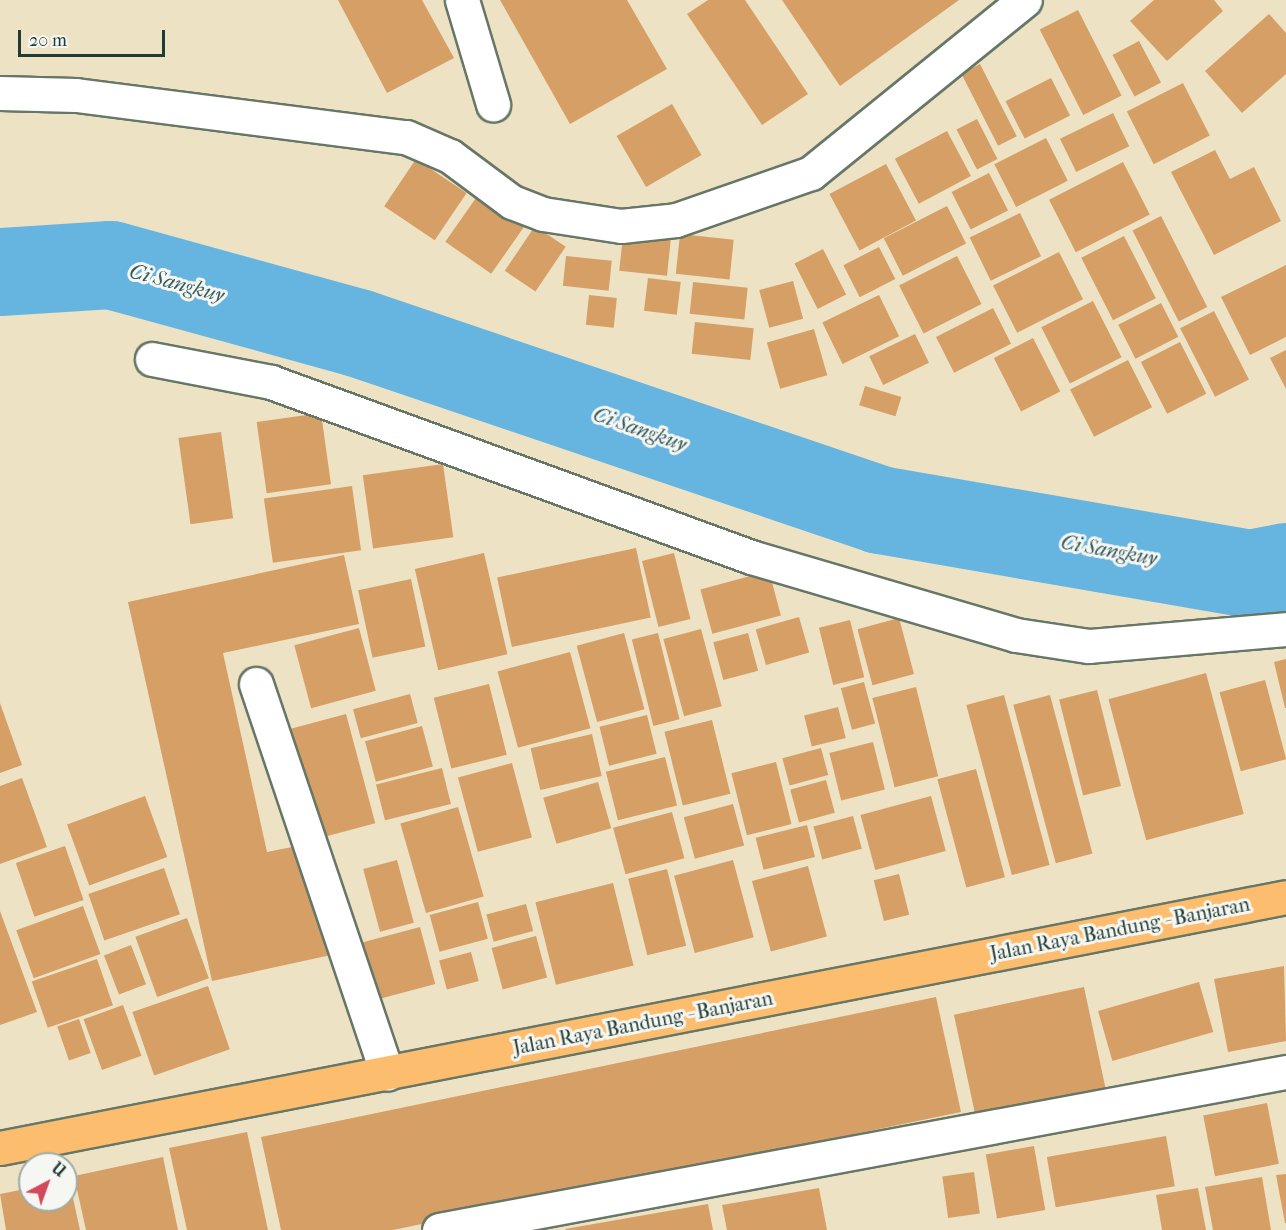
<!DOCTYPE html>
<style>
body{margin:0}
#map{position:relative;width:1286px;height:1230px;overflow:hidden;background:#eee2c5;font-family:"IM FELL French Canon",serif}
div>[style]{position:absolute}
.river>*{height:88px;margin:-44px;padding:0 44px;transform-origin:44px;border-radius:44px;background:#66b5e0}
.building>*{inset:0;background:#d59f66;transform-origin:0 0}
.roads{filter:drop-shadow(2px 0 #677767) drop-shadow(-2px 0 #677767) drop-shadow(0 2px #677767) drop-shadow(0 -2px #677767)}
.street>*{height:33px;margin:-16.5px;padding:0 16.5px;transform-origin:16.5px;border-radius:16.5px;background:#fff}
.primary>*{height:33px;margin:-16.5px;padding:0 16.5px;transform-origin:16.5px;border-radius:16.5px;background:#fcbd6f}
span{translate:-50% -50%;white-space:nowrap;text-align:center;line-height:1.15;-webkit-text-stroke:6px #f6f6f2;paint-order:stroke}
.street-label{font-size:20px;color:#1f3d34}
.water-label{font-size:21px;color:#315b5f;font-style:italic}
.north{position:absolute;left:18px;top:1152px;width:60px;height:60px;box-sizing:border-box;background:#f6f6f2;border:2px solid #a0aca6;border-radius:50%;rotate:41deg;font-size:16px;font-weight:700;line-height:24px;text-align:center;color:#1f3d34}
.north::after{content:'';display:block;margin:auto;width:21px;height:27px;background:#d1495b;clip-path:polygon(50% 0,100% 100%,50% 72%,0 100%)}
.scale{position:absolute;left:18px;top:30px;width:147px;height:27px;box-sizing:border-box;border:3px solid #1f3d34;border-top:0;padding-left:8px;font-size:18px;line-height:21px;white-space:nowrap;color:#1f3d34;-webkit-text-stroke:4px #f6f6f2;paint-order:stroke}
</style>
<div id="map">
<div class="river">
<i style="left:0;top:272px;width:111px;rotate:-3.6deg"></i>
<i style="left:111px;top:265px;width:256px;rotate:15.4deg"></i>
<i style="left:358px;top:333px;width:551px;rotate:18.73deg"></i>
<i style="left:880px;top:510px;width:375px;rotate:9.8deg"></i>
<i style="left:1250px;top:574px;width:37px;rotate:-11deg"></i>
</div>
<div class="building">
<i style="clip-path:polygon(338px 0,422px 0,454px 58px,387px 93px)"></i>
<i style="clip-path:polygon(500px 0,627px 0,667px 69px,570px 124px)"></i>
<i style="clip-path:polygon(708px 0,745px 0,808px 94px,762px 125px,687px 14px)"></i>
<i style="clip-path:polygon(782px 0,959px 0,840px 86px)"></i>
<i style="clip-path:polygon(1154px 0,1214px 0,1223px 11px,1167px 61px,1130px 21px)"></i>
<i style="left:1078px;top:10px;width:96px;height:43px;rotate:63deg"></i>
<i style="clip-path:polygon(1269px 14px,1286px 33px,1286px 74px,1242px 113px,1205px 71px)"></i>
<i style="left:1139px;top:41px;width:47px;height:30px;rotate:62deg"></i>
<i style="left:980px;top:64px;width:81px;height:21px;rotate:63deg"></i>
<i style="left:1051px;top:78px;width:42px;height:51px;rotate:63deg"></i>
<i style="left:1183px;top:83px;width:59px;height:63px;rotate:63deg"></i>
<i style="left:672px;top:104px;width:59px;height:64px;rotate:60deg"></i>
<i style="left:1113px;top:113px;width:37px;height:59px;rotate:64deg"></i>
<i style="left:977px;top:119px;width:45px;height:23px;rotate:63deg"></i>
<i style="left:947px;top:131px;width:51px;height:59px;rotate:62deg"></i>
<i style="left:1046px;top:138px;width:48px;height:58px;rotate:63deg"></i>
<i style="clip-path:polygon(1215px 150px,1230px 179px,1254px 167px,1281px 221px,1214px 255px,1171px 172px)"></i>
<i style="left:416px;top:159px;width:61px;height:57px;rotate:34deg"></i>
<i style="left:1123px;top:162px;width:59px;height:83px;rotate:63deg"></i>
<i style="left:886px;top:164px;width:64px;height:64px;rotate:62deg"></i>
<i style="left:989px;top:173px;width:42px;height:42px;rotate:63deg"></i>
<i style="left:478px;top:195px;width:56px;height:57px;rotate:35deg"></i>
<i style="left:947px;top:206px;width:42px;height:71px;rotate:63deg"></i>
<i style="left:1020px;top:213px;width:48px;height:56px;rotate:64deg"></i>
<i style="left:1161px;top:216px;width:102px;height:32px;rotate:63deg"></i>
<i style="left:535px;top:226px;width:37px;height:54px;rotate:34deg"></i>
<i style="left:680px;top:234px;width:54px;height:40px;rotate:6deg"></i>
<i style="left:623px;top:235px;width:48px;height:36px;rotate:6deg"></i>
<i style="left:1124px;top:236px;width:70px;height:48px;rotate:63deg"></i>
<i style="left:879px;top:247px;width:36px;height:40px;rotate:63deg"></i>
<i style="left:823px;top:249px;width:51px;height:32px;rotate:63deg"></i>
<i style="left:1059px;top:252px;width:53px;height:74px;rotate:63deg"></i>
<i style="left:566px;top:256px;width:46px;height:30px;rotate:6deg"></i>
<i style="left:957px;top:256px;width:54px;height:65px;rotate:63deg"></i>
<i style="clip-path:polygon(1286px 265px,1286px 337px,1250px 355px,1221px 297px)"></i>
<i style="left:648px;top:278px;width:33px;height:33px;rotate:7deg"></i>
<i style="left:793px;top:281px;width:39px;height:35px;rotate:75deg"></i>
<i style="left:693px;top:282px;width:55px;height:32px;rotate:6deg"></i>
<i style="left:589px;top:295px;width:28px;height:30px;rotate:6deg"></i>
<i style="left:879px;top:295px;width:46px;height:63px;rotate:64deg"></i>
<i style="left:1093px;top:301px;width:63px;height:58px;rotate:63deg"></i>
<i style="left:1161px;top:303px;width:38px;height:48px;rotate:63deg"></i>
<i style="left:993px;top:308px;width:40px;height:64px;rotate:63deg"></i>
<i style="left:1214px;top:311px;width:77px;height:38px;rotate:63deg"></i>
<i style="left:695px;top:322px;width:59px;height:32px;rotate:6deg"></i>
<i style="left:814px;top:329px;width:48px;height:49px;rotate:74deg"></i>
<i style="left:915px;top:334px;width:32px;height:51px;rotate:64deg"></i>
<i style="left:1033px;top:338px;width:60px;height:44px;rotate:63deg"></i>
<i style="left:1180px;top:342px;width:58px;height:44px;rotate:63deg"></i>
<i style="clip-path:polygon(1286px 350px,1286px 389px,1270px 358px)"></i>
<i style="left:1128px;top:360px;width:53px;height:65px;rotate:63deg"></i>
<i style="left:865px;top:386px;width:38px;height:20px;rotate:17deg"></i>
<i style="left:321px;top:413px;width:72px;height:65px;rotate:82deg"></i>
<i style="left:221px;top:432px;width:87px;height:43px;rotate:82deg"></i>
<i style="left:443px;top:464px;width:74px;height:81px;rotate:82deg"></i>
<i style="left:352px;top:486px;width:65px;height:89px;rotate:82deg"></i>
<i style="left:636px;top:548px;width:71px;height:142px;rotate:78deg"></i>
<i style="left:484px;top:553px;width:104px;height:71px;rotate:77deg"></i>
<i style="left:674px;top:553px;width:68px;height:33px;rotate:76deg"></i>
<i style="clip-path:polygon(344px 555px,359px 624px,223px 653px,267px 852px,307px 844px,331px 955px,212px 981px,128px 602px)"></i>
<i style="left:769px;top:571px;width:46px;height:71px;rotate:75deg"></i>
<i style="left:411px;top:579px;width:69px;height:54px;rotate:78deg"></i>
<i style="left:799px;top:617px;width:37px;height:45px;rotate:74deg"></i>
<i style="left:899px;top:618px;width:58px;height:43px;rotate:75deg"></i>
<i style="left:850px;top:620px;width:59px;height:32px;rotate:76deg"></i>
<i style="left:359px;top:628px;width:65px;height:67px;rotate:75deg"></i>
<i style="left:701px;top:629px;width:80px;height:39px;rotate:75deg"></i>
<i style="left:624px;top:633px;width:79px;height:49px;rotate:75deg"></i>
<i style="left:658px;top:633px;width:89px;height:27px;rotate:76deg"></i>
<i style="left:748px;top:633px;width:39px;height:36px;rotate:75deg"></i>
<i style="left:570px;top:652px;width:79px;height:75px;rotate:75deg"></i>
<i style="clip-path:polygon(1286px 659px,1286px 708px,1285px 708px,1274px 662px)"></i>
<i style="left:1206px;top:673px;width:146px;height:101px;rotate:75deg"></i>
<i style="left:1265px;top:680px;width:82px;height:47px;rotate:75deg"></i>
<i style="left:864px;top:682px;width:43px;height:24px;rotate:75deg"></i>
<i style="left:489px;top:684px;width:73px;height:57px;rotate:76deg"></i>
<i style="left:916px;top:687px;width:92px;height:45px;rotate:76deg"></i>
<i style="left:1097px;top:690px;width:99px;height:39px;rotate:76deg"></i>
<i style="left:410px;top:694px;width:30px;height:59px;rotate:75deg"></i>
<i style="left:1004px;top:695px;width:176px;height:39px;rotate:75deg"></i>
<i style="left:1050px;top:695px;width:164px;height:38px;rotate:75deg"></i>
<i style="clip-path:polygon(0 703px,22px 765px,0 773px)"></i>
<i style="left:838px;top:707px;width:32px;height:35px;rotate:76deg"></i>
<i style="left:346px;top:714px;width:113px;height:62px;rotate:75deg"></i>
<i style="left:647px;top:715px;width:40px;height:49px;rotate:76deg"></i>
<i style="left:712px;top:720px;width:76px;height:49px;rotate:76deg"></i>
<i style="left:422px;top:726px;width:42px;height:59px;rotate:75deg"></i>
<i style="left:592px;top:734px;width:43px;height:63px;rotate:77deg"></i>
<i style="left:873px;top:742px;width:49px;height:45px;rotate:76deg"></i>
<i style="left:821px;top:748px;width:28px;height:40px;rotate:75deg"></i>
<i style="left:665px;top:757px;width:50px;height:61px;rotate:76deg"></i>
<i style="left:776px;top:762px;width:64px;height:46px;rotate:76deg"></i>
<i style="left:512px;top:763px;width:77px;height:56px;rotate:75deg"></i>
<i style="left:442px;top:768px;width:37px;height:68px;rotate:76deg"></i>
<i style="left:976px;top:769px;width:112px;height:40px;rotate:75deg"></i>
<i style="clip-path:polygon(22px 778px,47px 847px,0 864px,0 786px)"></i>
<i style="left:826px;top:780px;width:34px;height:37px;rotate:75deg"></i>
<i style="left:598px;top:782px;width:48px;height:57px;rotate:74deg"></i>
<i style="left:145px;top:796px;width:65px;height:83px;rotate:70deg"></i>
<i style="left:931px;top:796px;width:57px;height:73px;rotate:75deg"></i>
<i style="left:733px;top:804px;width:43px;height:51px;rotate:75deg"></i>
<i style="left:458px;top:807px;width:93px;height:60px;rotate:74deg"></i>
<i style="left:672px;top:812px;width:48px;height:61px;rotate:75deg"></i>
<i style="left:853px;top:816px;width:34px;height:41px;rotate:75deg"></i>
<i style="left:807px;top:825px;width:33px;height:53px;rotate:76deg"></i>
<i style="left:65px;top:846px;width:57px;height:52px;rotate:71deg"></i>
<i style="left:397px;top:860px;width:65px;height:35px;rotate:75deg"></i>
<i style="left:733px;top:860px;width:80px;height:61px;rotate:75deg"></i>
<i style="left:808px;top:866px;width:73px;height:58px;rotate:75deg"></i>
<i style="left:164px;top:868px;width:49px;height:80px;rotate:71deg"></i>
<i style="left:667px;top:869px;width:79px;height:40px;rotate:76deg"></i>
<i style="left:899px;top:874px;width:42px;height:26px;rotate:76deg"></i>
<i style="left:613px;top:883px;width:85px;height:80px;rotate:76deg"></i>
<i style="left:478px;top:902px;width:38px;height:50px;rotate:75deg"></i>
<i style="left:526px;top:904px;width:28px;height:41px;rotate:75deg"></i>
<i style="left:83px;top:906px;width:51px;height:71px;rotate:70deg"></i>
<i style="clip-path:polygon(0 911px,37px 1012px,0 1025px)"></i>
<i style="left:187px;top:918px;width:64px;height:55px;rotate:70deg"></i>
<i style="left:420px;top:927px;width:59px;height:63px;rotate:75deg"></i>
<i style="left:536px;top:936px;width:43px;height:46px;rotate:75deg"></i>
<i style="left:131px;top:945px;width:42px;height:29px;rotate:69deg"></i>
<i style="left:471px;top:952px;width:30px;height:33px;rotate:75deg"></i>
<i style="left:97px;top:959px;width:49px;height:69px;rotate:71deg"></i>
<i style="clip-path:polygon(1284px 966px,1286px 1041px,1228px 1052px,1214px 979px)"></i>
<i style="left:1199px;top:982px;width:52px;height:105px;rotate:74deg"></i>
<i style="left:208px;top:986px;width:67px;height:80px;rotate:71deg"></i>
<i style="left:1084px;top:987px;width:109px;height:133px;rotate:78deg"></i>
<i style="clip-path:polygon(936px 997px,961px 1112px,393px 1230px,281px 1230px,261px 1137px)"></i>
<i style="left:123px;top:1005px;width:54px;height:42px;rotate:70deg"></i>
<i style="left:79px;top:1019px;width:36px;height:23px;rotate:71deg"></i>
<i style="left:1267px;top:1103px;width:62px;height:65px;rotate:79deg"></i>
<i style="clip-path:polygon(247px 1132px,268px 1230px,187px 1230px,169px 1148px)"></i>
<i style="left:1166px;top:1136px;width:51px;height:121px;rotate:80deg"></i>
<i style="left:1034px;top:1146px;width:65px;height:49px;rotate:80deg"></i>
<i style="clip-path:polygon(163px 1157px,178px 1230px,86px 1230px,74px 1176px)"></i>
<i style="left:974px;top:1172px;width:42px;height:32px;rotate:82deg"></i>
<i style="clip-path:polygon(1286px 1174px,1286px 1223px,1285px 1223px,1276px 1175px)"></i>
<i style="clip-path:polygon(1262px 1177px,1271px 1230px,1213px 1230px,1205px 1187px)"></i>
<i style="clip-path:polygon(69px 1180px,80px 1230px,6px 1230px,0 1194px,30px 1188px,30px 1200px,66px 1200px)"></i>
<i style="clip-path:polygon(819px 1188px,827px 1230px,727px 1230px,722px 1205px)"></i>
<i style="clip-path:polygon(1198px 1188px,1206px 1230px,1162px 1230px,1156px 1195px)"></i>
<i style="clip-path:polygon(708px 1204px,713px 1230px,566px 1230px,565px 1229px)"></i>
</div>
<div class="roads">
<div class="street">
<i style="left:462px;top:0;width:109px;rotate:73.4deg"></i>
<i style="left:0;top:93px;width:76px;rotate:1.5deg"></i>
<i style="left:76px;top:95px;width:333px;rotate:7.3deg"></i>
<i style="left:406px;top:137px;width:48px;rotate:23.4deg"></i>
<i style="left:450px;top:156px;width:77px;rotate:36.6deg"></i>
<i style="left:512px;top:202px;width:33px;rotate:21deg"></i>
<i style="left:543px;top:214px;width:79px;rotate:8.7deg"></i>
<i style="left:621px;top:226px;width:55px;rotate:-6.2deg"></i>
<i style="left:676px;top:220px;width:143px;rotate:-19.2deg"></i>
<i style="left:811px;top:173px;width:275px;rotate:-39deg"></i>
<i style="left:152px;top:359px;width:121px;rotate:10.9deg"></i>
<i style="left:271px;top:382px;width:511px;rotate:20.03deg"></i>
<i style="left:751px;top:557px;width:276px;rotate:16.4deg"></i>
<i style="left:1016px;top:635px;width:74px;rotate:8.6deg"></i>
<i style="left:1089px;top:646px;width:198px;rotate:-4.9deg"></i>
<i style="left:256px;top:684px;width:411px;rotate:71.4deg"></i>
<i style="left:439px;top:1230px;width:862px;rotate:-10.57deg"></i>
</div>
<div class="primary">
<i style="left:0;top:1148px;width:1310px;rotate:-11.04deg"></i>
</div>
</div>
<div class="street-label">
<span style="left:1120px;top:929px;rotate:-11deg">Jalan Raya Bandung - Banjaran</span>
<span style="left:643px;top:1023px;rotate:-11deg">Jalan Raya Bandung - Banjaran</span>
</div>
<div class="water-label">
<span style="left:177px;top:283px;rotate:15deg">Ci Sangkuy</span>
<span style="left:640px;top:429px;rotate:19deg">Ci Sangkuy</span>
<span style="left:1109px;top:550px;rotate:10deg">Ci Sangkuy</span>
</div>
<div class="north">U</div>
<div class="scale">20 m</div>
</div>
